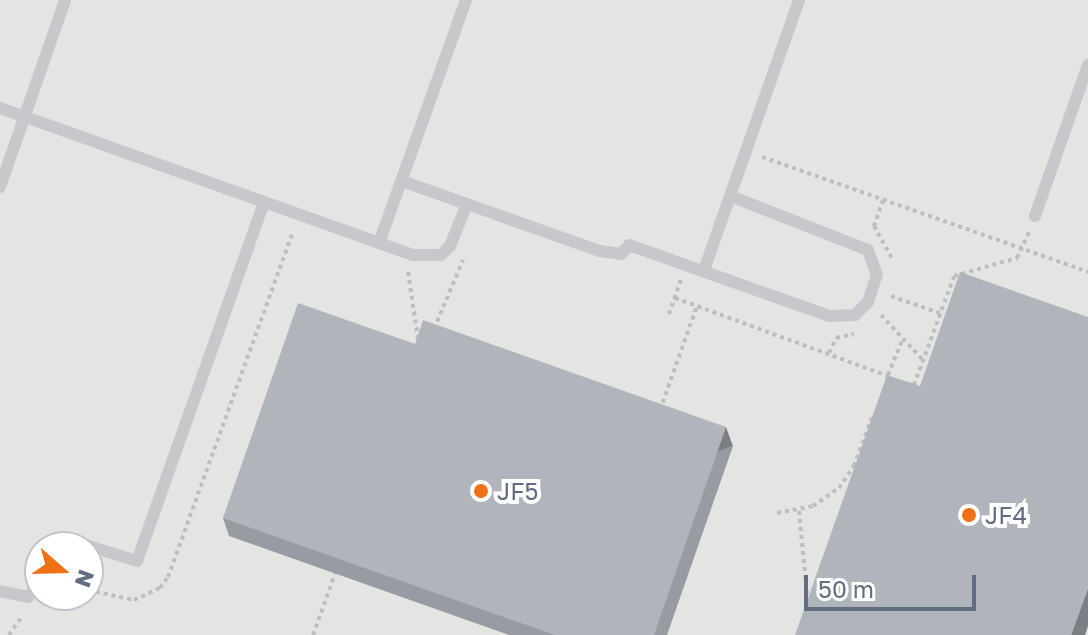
<!DOCTYPE html>
<style>
body{margin:0}
#map{position:relative;width:1088px;height:635px;overflow:hidden;background:#f3f4ef;font-family:"Golos Text",sans-serif}
div>[style]{position:absolute}
.built>*{inset:0;background:#e4e4e3}
.path>*{height:4px;margin-top:-2px;transform-origin:0;background:repeating-linear-gradient(90deg,#bdbec1 0 4px,transparent 0 8px)}
.lane>*{height:12px;margin:-6px;padding:0 6px;transform-origin:6px;border-radius:6px;background:#c6c8cc}
.wall>*{inset:0;background:#979ca2}
.shaded-wall>*{inset:0;background:#7b7f84;transform-origin:0 0}
.building>*{inset:0;background:#b0b5bc}
.dots>*{width:22px;height:22px;translate:-50% -50%;box-sizing:border-box;border:4px solid #fff;border-radius:50%}
span{translate:-50% -50%;white-space:nowrap;text-align:center;line-height:1.15;-webkit-text-stroke:8px #fff;paint-order:stroke}
.poi-label{font-size:24px;color:#616d83}
.left{translate:0 -50%;text-align:left}
.north{position:absolute;left:24px;top:531px;width:80px;height:80px;box-sizing:border-box;background:#fff;border:2px solid #c0c5cd;border-radius:50%;rotate:110deg;font-size:22px;font-weight:700;line-height:32px;text-align:center;color:#616d83}
.north::after{content:'';display:block;margin:auto;width:28px;height:36px;background:#ef7114;clip-path:polygon(50% 0,100% 100%,50% 72%,0 100%)}
.scale{position:absolute;left:804px;top:575px;width:172px;height:36px;box-sizing:border-box;border:4px solid #616d83;border-top:0;padding-left:10px;font-size:24px;line-height:28px;white-space:nowrap;color:#616d83;-webkit-text-stroke:6px #fff;paint-order:stroke}
</style>
<div id="map">
<div class="built">
<i style="clip-path:polygon(evenodd,0 0,1088px 0,1088px 635px,0 635px,0 0,40px 547px,88px 547px,88px 595px,40px 595px,40px 547px)"></i>
</div>
<div class="path">
<i style="left:762px;top:157px;width:346px;rotate:19.4deg"></i>
<i style="left:883px;top:200px;width:28px;rotate:109deg"></i>
<i style="left:874px;top:226px;width:37px;rotate:61deg"></i>
<i style="left:408px;top:272px;width:68px;rotate:81.5deg"></i>
<i style="left:891px;top:296px;width:52px;rotate:19.1deg"></i>
<i style="left:675px;top:298px;width:230px;rotate:20.1deg"></i>
<i style="left:669px;top:314px;width:37px;rotate:-71deg"></i>
<i style="left:881px;top:315px;width:62px;rotate:47deg"></i>
<i style="left:434px;top:329px;width:75px;rotate:-67.2deg"></i>
<i style="left:829px;top:353px;width:17px;rotate:-65deg"></i>
<i style="left:836px;top:338px;width:18px;rotate:-13deg"></i>
<i style="left:888px;top:375px;width:37px;rotate:-68deg"></i>
<i style="left:910px;top:384px;width:4px;rotate:14deg"></i>
<i style="left:914px;top:385px;width:116px;rotate:-69.8deg"></i>
<i style="left:954px;top:276px;width:66px;rotate:-15.9deg"></i>
<i style="left:1017px;top:258px;width:29px;rotate:-65deg"></i>
<i style="left:660px;top:410px;width:110px;rotate:-70.4deg"></i>
<i style="left:799px;top:511px;width:93px;rotate:84.5deg"></i>
<i style="left:777px;top:513px;width:37px;rotate:-11deg"></i>
<i style="left:813px;top:506px;width:32px;rotate:-35deg"></i>
<i style="left:839px;top:488px;width:27px;rotate:-56deg"></i>
<i style="left:854px;top:466px;width:52px;rotate:-69.8deg"></i>
<i style="left:88px;top:590px;width:47px;rotate:12.3deg"></i>
<i style="left:134px;top:600px;width:29px;rotate:-25deg"></i>
<i style="left:160px;top:588px;width:14px;rotate:-54deg"></i>
<i style="left:168px;top:577px;width:368px;rotate:-70.1deg"></i>
<i style="left:9px;top:635px;width:24px;rotate:-55deg"></i>
<i style="left:313px;top:635px;width:65px;rotate:-70.2deg"></i>
</div>
<div class="lane">
<i style="left:0;top:108px;width:438px;rotate:19.6deg"></i>
<i style="left:413px;top:255px;width:28px"></i>
<i style="left:441px;top:255px;width:13px;rotate:-45deg"></i>
<i style="left:450px;top:246px;width:45px;rotate:-68deg"></i>
<i style="left:402px;top:181px;width:210px;rotate:19.5deg"></i>
<i style="left:600px;top:251px;width:21px;rotate:8deg"></i>
<i style="left:621px;top:254px;width:12px;rotate:-48deg"></i>
<i style="left:629px;top:245px;width:212px;rotate:19.5deg"></i>
<i style="left:829px;top:316px;width:26px;rotate:-2deg"></i>
<i style="left:855px;top:315px;width:18px;rotate:-45deg"></i>
<i style="left:868px;top:302px;width:28px;rotate:-72deg"></i>
<i style="left:877px;top:275px;width:27px;rotate:-110deg"></i>
<i style="left:868px;top:250px;width:148px;rotate:-158.6deg"></i>
<i style="left:0;top:187px;width:198px;rotate:-70.8deg"></i>
<i style="left:1035px;top:216px;width:160px;rotate:-70.7deg"></i>
<i style="left:379px;top:243px;width:258px;rotate:-70.3deg"></i>
<i style="left:704px;top:270px;width:286px;rotate:-70.6deg"></i>
<i style="left:51px;top:547px;width:6px;rotate:-72deg"></i>
<i style="left:53px;top:541px;width:13px;rotate:-9deg"></i>
<i style="left:66px;top:539px;width:74px;rotate:17.2deg"></i>
<i style="left:137px;top:561px;width:381px;rotate:-70.5deg"></i>
<i style="left:0;top:591px;width:29px;rotate:12deg"></i>
<i style="left:28px;top:597px;width:20px;rotate:-53deg"></i>
</div>
<div class="wall">
<i style="clip-path:polygon(415px 344px,733px 446px,667px 635px,509px 635px,229px 536px,223px 518px)"></i>
</div>
<div class="shaded-wall">
<i style="left:726px;top:427px;width:20px;height:220px;rotate:70deg"></i>
<i style="clip-path:polygon(1088px 588px,1088px 626px,1085px 635px,1071px 635px)"></i>
</div>
<div class="building">
<i style="clip-path:polygon(960px 272px,1088px 317px,1088px 588px,1071px 635px,795px 635px,887px 375px,920px 386px)"></i>
<i style="clip-path:polygon(298px 303px,415px 344px,423px 320px,726px 427px,654px 635px,555px 635px,223px 518px)"></i>
</div>
<div class="dots">
<i style="left:481px;top:491px;background:#ef7114"></i>
<i style="left:969px;top:515px;background:#ef7114"></i>
</div>
<div class="poi-label">
<span class="left" style="left:497px;top:491px">JF5</span>
<span class="left" style="left:985px;top:515px">JF4</span>
</div>
<div class="north">N</div>
<div class="scale">50 m</div>
</div>
